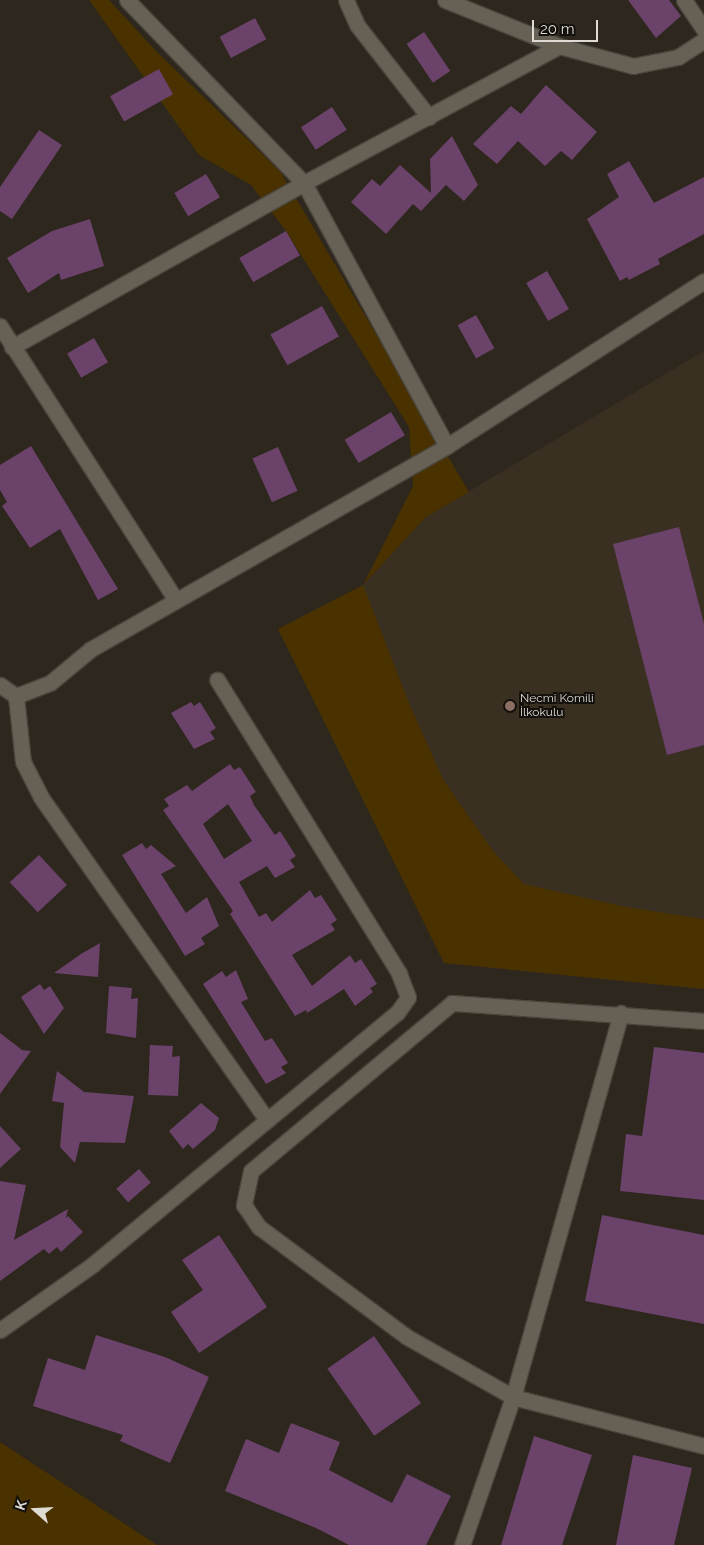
<!DOCTYPE html>
<meta charset="utf-8">
<style>
body{margin:0}
#map{position:relative;width:704px;height:1545px;overflow:hidden;background:#2d271e;font-family:Raleway,sans-serif}
div>[style]{position:absolute}
.built>*{inset:0;background:#393021}
.green>*{inset:0;background:#493100}
.building>*{inset:0;background:#6b4269;transform-origin:0 0}
.roads{filter:drop-shadow(1px 0 #49453d) drop-shadow(-1px 0 #49453d) drop-shadow(0 1px #49453d) drop-shadow(0 -1px #49453d)}
.minor>*{height:15px;margin:-7.5px;padding:0 7.5px;transform-origin:7.5px;border-radius:7.5px;background:#666055}
.dots>*{width:14px;height:14px;translate:-50% -50%;box-sizing:border-box;border:2px solid #13100c;border-radius:50%}
span{translate:-50% -50%;white-space:nowrap;text-align:center;line-height:1.15;-webkit-text-stroke:4px #13100c;paint-order:stroke}
.poi-label{font-size:12px;color:#dedad4}
.left{translate:0 -50%;text-align:left}
.north{position:absolute;left:10px;top:1485px;width:50px;height:50px;-webkit-text-stroke:4px #13100c;paint-order:stroke;rotate:289deg;font-size:14px;font-weight:700;line-height:20px;text-align:center;color:#dedad4}
.north::after{content:'';display:block;margin:auto;width:18px;height:22px;background:#dedad4;clip-path:polygon(50% 0,100% 100%,50% 72%,0 100%)}
.scale{position:absolute;left:532px;top:20px;width:66px;height:22px;box-sizing:border-box;border:2px solid #dedad4;border-top:0;padding-left:6px;font-size:15px;line-height:18px;white-space:nowrap;color:#dedad4;-webkit-text-stroke:4px #13100c;paint-order:stroke}
</style>
<div id="map">
<div class="built">
<i style="clip-path:polygon(704px 351px,704px 989px,444px 963px,278px 629px,363px 585px,426px 517px)"></i>
</div>
<div class="green">
<i style="clip-path:polygon(89px 0,109px 0,157px 52px,280px 171px,469px 492px,426px 517px,363px 585px,409px 703px,443px 779px,493px 851px,524px 884px,626px 907px,704px 919px,704px 989px,444px 963px,278px 629px,363px 585px,413px 486px,409px 427px,286px 231px,251px 185px,199px 155px)"></i>
<i style="clip-path:polygon(0 1442px,157px 1545px,0 1545px)"></i>
</div>
<div class="building">
<i style="clip-path:polygon(628px 0,669px 0,681px 16px,656px 38px)"></i>
<i style="left:255px;top:18px;width:24px;height:40px;rotate:62deg"></i>
<i style="left:424px;top:32px;width:47px;height:21px;rotate:56deg"></i>
<i style="left:159px;top:69px;width:29px;height:56px;rotate:61deg"></i>
<i style="clip-path:polygon(546px 85px,597px 132px,572px 160px,561px 151px,545px 166px,518px 141px,497px 164px,473px 144px,511px 106px,521px 114px)"></i>
<i style="left:332px;top:107px;width:27px;height:37px;rotate:57deg"></i>
<i style="clip-path:polygon(39px 130px,62px 145px,12px 219px,0 211px,0 187px)"></i>
<i style="clip-path:polygon(452px 136px,478px 185px,464px 201px,446px 185px,421px 211px,413px 204px,386px 234px,351px 202px,372px 179px,380px 186px,400px 165px,431px 193px,430px 159px)"></i>
<i style="clip-path:polygon(629px 161px,654px 203px,704px 177px,704px 234px,658px 259px,660px 264px,629px 280px,627px 277px,620px 281px,587px 219px,619px 197px,607px 174px)"></i>
<i style="left:206px;top:174px;width:27px;height:37px;rotate:59deg"></i>
<i style="clip-path:polygon(90px 219px,104px 266px,61px 280px,59px 273px,28px 293px,7px 258px,52px 231px)"></i>
<i style="left:286px;top:231px;width:28px;height:54px;rotate:60deg"></i>
<i style="left:547px;top:271px;width:44px;height:24px;rotate:60deg"></i>
<i style="left:322px;top:306px;width:35px;height:59px;rotate:61deg"></i>
<i style="left:476px;top:315px;width:38px;height:21px;rotate:61deg"></i>
<i style="left:94px;top:338px;width:28px;height:31px;rotate:60deg"></i>
<i style="left:391px;top:412px;width:27px;height:54px;rotate:59deg"></i>
<i style="clip-path:polygon(31px 446px,118px 589px,98px 600px,60px 529px,30px 548px,2px 506px,7px 502px,0 490px,0 465px)"></i>
<i style="left:278px;top:447px;width:48px;height:28px;rotate:66deg"></i>
<i style="clip-path:polygon(679px 527px,704px 624px,704px 745px,667px 755px,613px 544px)"></i>
<i style="clip-path:polygon(191px 702px,194px 706px,200px 702px,216px 728px,210px 732px,215px 739px,194px 749px,171px 713px)"></i>
<i style="clip-path:polygon(evenodd,230px 764px,234px 770px,240px 767px,256px 792px,250px 796px,254px 805px,275px 835px,280px 831px,296px 856px,290px 860px,295px 867px,275px 878px,267px 866px,239px 882px,259px 917px,266px 913px,272px 922px,310px 890px,315px 898px,321px 895px,337px 920px,331px 924px,335px 930px,292px 955px,312px 986px,350px 955px,355px 963px,361px 959px,377px 984px,370px 988px,373px 992px,355px 1006px,344px 989px,307px 1013px,306px 1010px,295px 1016px,230px 914px,233px 911px,163px 810px,169px 806px,164px 799px,187px 785px,192px 791px,230px 764px,228px 804px,252px 841px,224px 859px,203px 824px,228px 804px)"></i>
<i style="clip-path:polygon(142px 843px,146px 849px,151px 845px,176px 866px,161px 874px,186px 913px,207px 897px,219px 926px,201px 938px,205px 944px,185px 956px,122px 855px)"></i>
<i style="left:39px;top:855px;width:41px;height:40px;rotate:47deg"></i>
<i style="clip-path:polygon(100px 943px,98px 977px,54px 973px,81px 954px)"></i>
<i style="clip-path:polygon(236px 970px,248px 999px,241px 1002px,265px 1041px,272px 1038px,288px 1063px,281px 1067px,286px 1073px,266px 1084px,203px 984px,222px 971px,226px 977px)"></i>
<i style="clip-path:polygon(40px 984px,44px 990px,50px 986px,64px 1008px,44px 1034px,21px 997px)"></i>
<i style="clip-path:polygon(109px 986px,132px 988px,131px 999px,138px 998px,136px 1038px,106px 1033px)"></i>
<i style="clip-path:polygon(0 1033px,22px 1050px,31px 1051px,0 1094px)"></i>
<i style="clip-path:polygon(150px 1045px,173px 1046px,172px 1057px,180px 1056px,178px 1096px,148px 1095px)"></i>
<i style="clip-path:polygon(654px 1047px,704px 1053px,704px 1200px,620px 1191px,626px 1134px,642px 1136px)"></i>
<i style="clip-path:polygon(57px 1071px,84px 1092px,134px 1096px,125px 1143px,80px 1142px,75px 1163px,60px 1147px,64px 1103px,52px 1101px)"></i>
<i style="clip-path:polygon(201px 1103px,219px 1118px,215px 1130px,193px 1149px,188px 1144px,183px 1149px,169px 1131px)"></i>
<i style="clip-path:polygon(0 1126px,21px 1149px,0 1168px)"></i>
<i style="left:139px;top:1169px;width:18px;height:30px;rotate:49deg"></i>
<i style="clip-path:polygon(0 1181px,26px 1185px,14px 1240px,68px 1209px,66px 1218px,68px 1216px,83px 1232px,61px 1252px,57px 1247px,49px 1254px,44px 1249px,0 1281px)"></i>
<i style="clip-path:polygon(602px 1215px,704px 1235px,704px 1324px,585px 1301px)"></i>
<i style="clip-path:polygon(219px 1235px,267px 1307px,199px 1353px,171px 1312px,203px 1290px,182px 1260px)"></i>
<i style="clip-path:polygon(96px 1335px,165px 1357px,209px 1377px,170px 1463px,120px 1441px,123px 1435px,33px 1406px,48px 1358px,85px 1370px)"></i>
<i style="left:374px;top:1336px;width:82px;height:57px;rotate:55deg"></i>
<i style="clip-path:polygon(291px 1423px,340px 1442px,329px 1470px,392px 1503px,407px 1474px,451px 1496px,426px 1545px,349px 1545px,316px 1528px,225px 1491px,246px 1439px,279px 1453px)"></i>
<i style="clip-path:polygon(534px 1436px,592px 1455px,562px 1545px,501px 1545px)"></i>
<i style="clip-path:polygon(633px 1455px,692px 1468px,674px 1545px,616px 1545px)"></i>
</div>
<div class="roads">
<div class="minor">
<i style="left:127px;top:0;width:255px;rotate:46deg"></i>
<i style="left:304px;top:183px;width:299px;rotate:61.5deg"></i>
<i style="left:346px;top:0;width:27px;rotate:66deg"></i>
<i style="left:357px;top:25px;width:117px;rotate:52deg"></i>
<i style="left:445px;top:0;width:123px;rotate:22deg"></i>
<i style="left:684px;top:0;width:36px;rotate:56deg"></i>
<i style="left:0;top:326px;width:324px;rotate:57.3deg"></i>
<i style="left:12px;top:347px;width:335px;rotate:-29.3deg"></i>
<i style="left:304px;top:183px;width:289px;rotate:-28.2deg"></i>
<i style="left:559px;top:46px;width:77px;rotate:15.1deg"></i>
<i style="left:633px;top:66px;width:46px;rotate:-11.3deg"></i>
<i style="left:678px;top:57px;width:31px;rotate:-33deg"></i>
<i style="left:0;top:685px;width:19px;rotate:35deg"></i>
<i style="left:704px;top:1021px;width:253px;rotate:-175.9deg"></i>
<i style="left:452px;top:1003px;width:262px;rotate:140.1deg"></i>
<i style="left:251px;top:1171px;width:35px;rotate:102deg"></i>
<i style="left:244px;top:1205px;width:27px;rotate:56deg"></i>
<i style="left:259px;top:1227px;width:184px;rotate:36.6deg"></i>
<i style="left:407px;top:1337px;width:122px;rotate:29.5deg"></i>
<i style="left:513px;top:1397px;width:197px;rotate:14.4deg"></i>
<i style="left:267px;top:1120px;width:394px;rotate:-125deg"></i>
<i style="left:41px;top:797px;width:39px;rotate:-117deg"></i>
<i style="left:23px;top:762px;width:66px;rotate:-96.1deg"></i>
<i style="left:16px;top:696px;width:36px;rotate:-21deg"></i>
<i style="left:50px;top:683px;width:53px;rotate:-39.7deg"></i>
<i style="left:91px;top:649px;width:410px;rotate:-29.7deg"></i>
<i style="left:447px;top:446px;width:305px;rotate:-32.7deg"></i>
<i style="left:0;top:1330px;width:113px;rotate:-35.2deg"></i>
<i style="left:92px;top:1265px;width:396px;rotate:-39.6deg"></i>
<i style="left:397px;top:1013px;width:19px;rotate:-55deg"></i>
<i style="left:408px;top:997px;width:26px;rotate:-111deg"></i>
<i style="left:399px;top:973px;width:345px;rotate:-121.8deg"></i>
<i style="left:462px;top:1545px;width:157px;rotate:-71deg"></i>
<i style="left:513px;top:1397px;width:399px;rotate:-74.3deg"></i>
</div>
</div>
<div class="dots">
<i style="left:510px;top:706px;background:#8d6e63"></i>
</div>
<div class="poi-label">
<span class="left" style="left:520px;top:706px">Necmi Komili<br>İlkokulu</span>
</div>
<div class="north">K</div>
<div class="scale">20 m</div>
</div>
